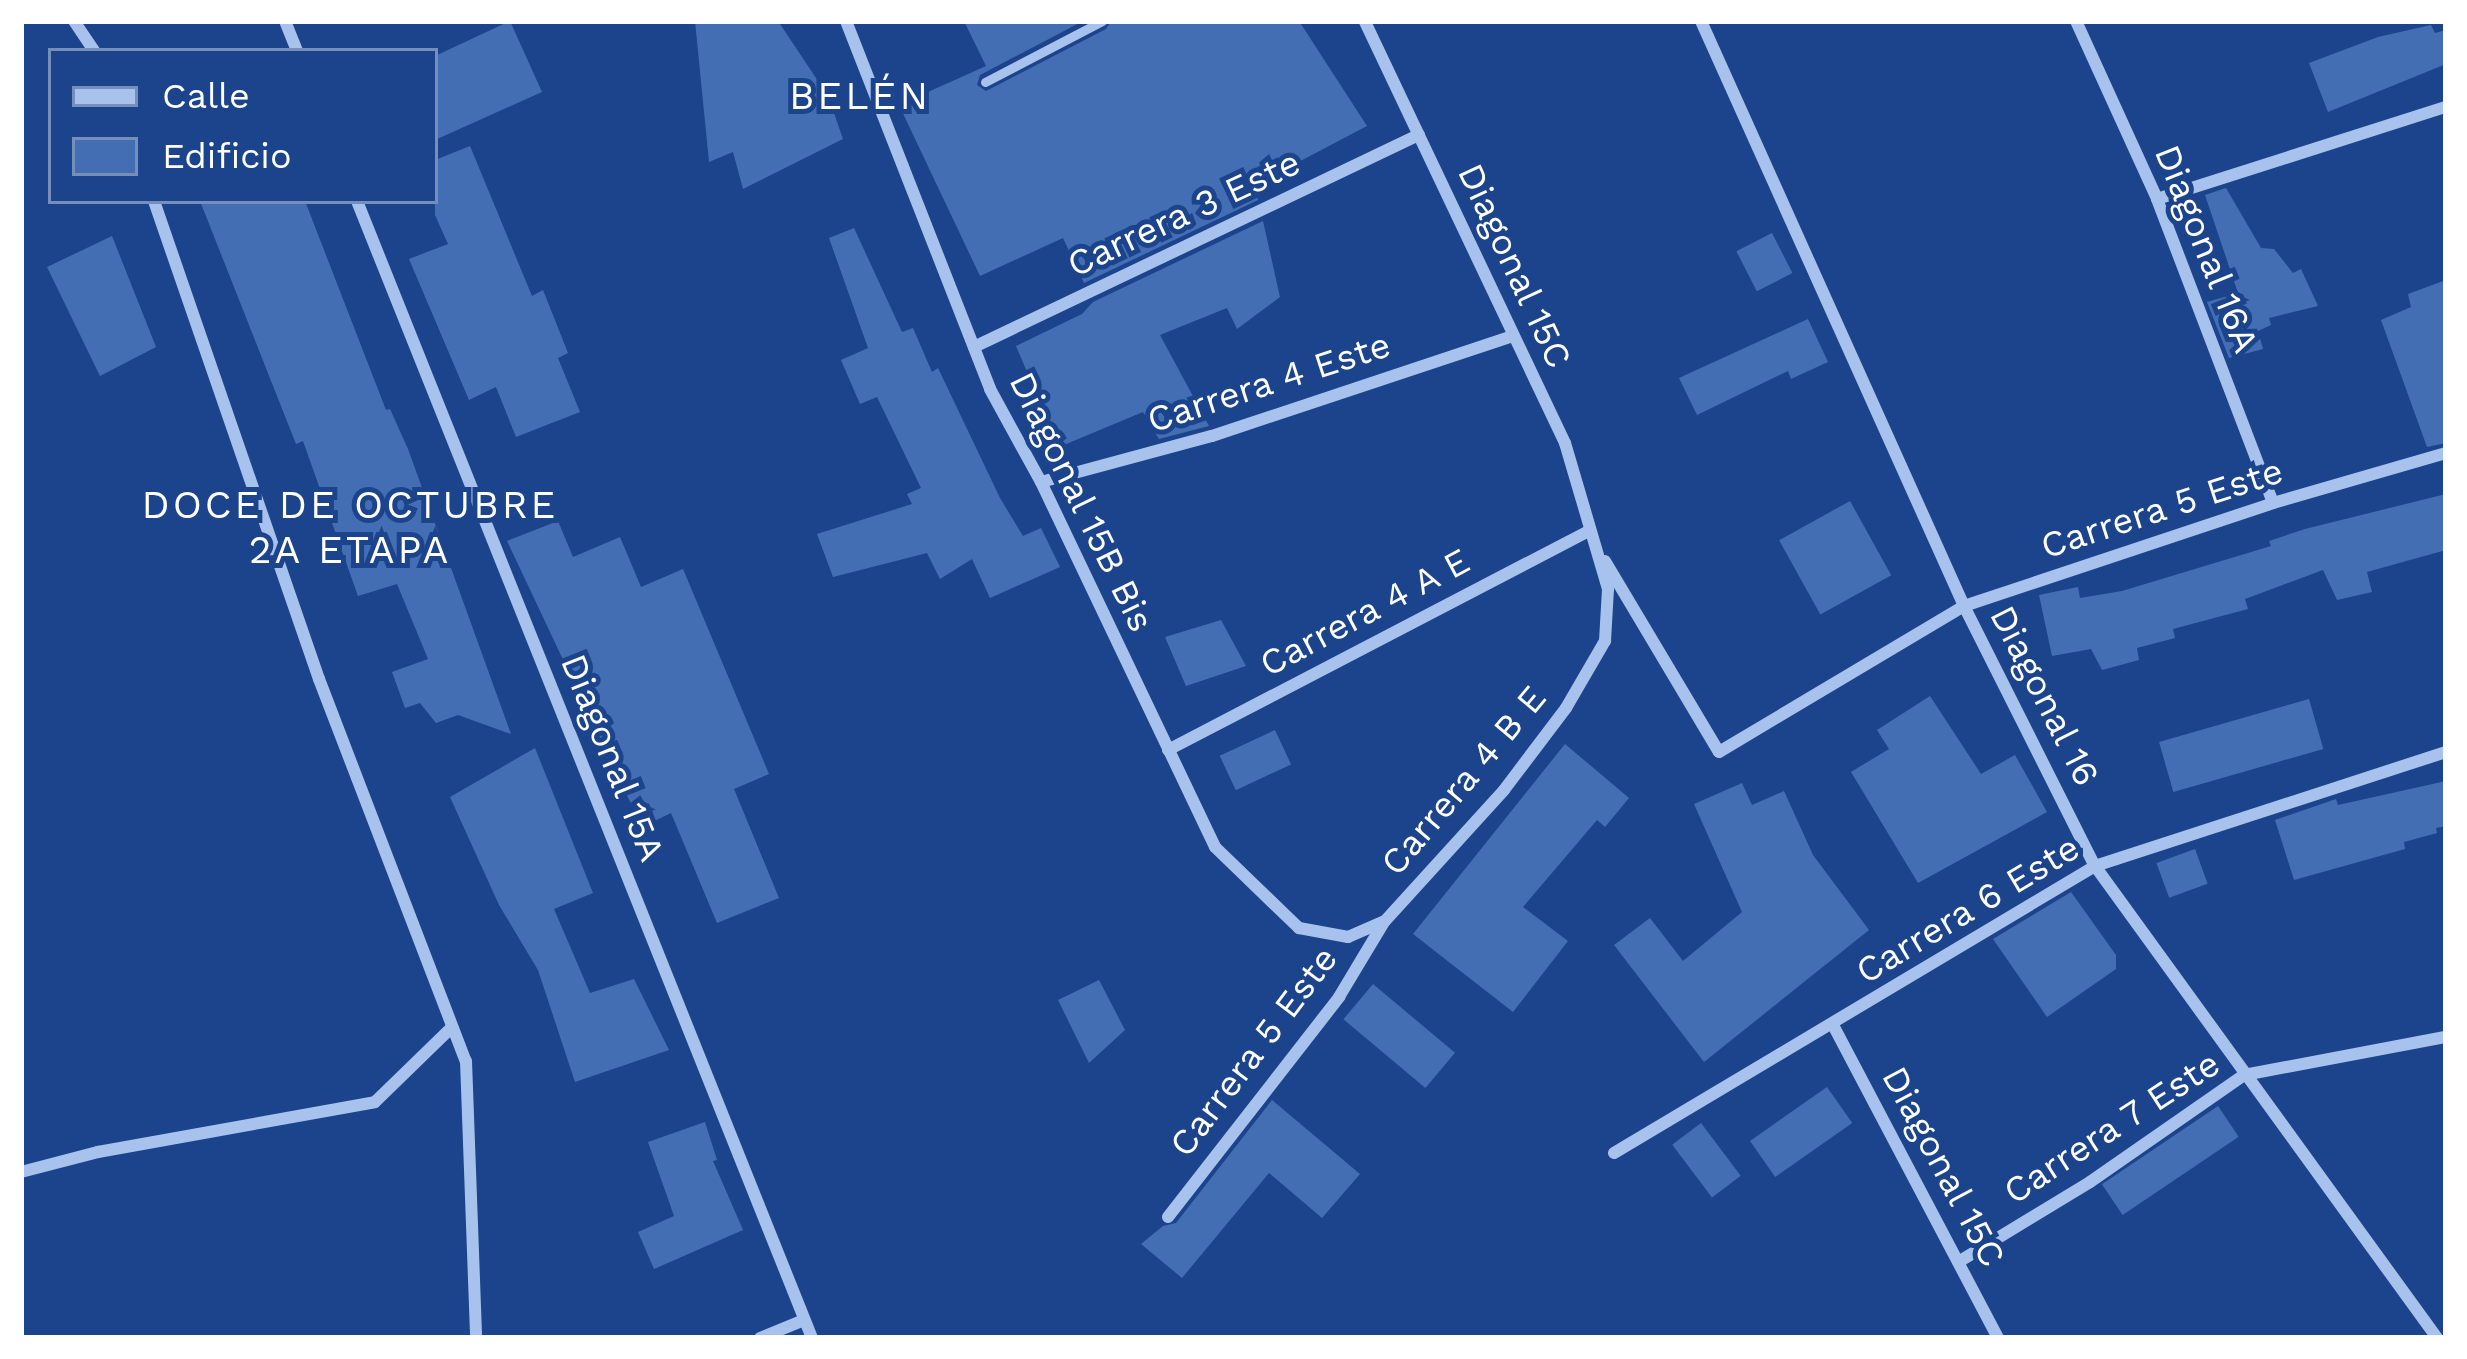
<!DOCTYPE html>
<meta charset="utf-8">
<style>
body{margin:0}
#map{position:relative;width:2467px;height:1359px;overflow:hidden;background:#1b448c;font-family:"Work Sans",sans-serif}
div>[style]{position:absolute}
.building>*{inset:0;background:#446eb4;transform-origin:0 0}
.service>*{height:9px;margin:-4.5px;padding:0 4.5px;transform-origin:4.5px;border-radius:4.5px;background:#a7c2ed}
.minor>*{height:12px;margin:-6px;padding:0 6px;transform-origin:6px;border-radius:6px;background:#a7c2ed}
span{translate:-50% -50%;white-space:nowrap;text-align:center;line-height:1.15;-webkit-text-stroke:10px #1b448c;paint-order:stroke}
.street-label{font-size:36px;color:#fff}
.neighbourhood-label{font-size:39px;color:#fff;letter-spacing:3px}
.frame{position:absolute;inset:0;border:24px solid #fff;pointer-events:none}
.legend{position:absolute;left:48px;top:48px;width:390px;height:156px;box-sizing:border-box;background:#1b448c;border:3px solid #768fba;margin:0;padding:15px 21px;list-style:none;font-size:36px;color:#fff}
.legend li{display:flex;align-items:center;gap:24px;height:60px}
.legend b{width:60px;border:3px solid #768fba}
</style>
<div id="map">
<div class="building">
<i style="clip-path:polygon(510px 21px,542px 92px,435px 140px,435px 56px)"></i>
<i style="clip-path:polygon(695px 21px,778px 21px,828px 96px,843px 139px,743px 189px,733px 152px,709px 162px)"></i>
<i style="clip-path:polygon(964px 21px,1083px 21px,980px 75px,977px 85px,986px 91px,1106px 29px,1111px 21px,1299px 21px,1367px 126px,1255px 185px,1258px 200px,1084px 283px,1063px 238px,980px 276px,899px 105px,986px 66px)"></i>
<i style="clip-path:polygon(2431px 25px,2435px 33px,2446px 30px,2446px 64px,2328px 112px,2309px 63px,2378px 37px)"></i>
<i style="clip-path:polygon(470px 146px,532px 296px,543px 290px,568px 353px,558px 358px,580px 412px,516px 437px,496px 387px,469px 400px,409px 259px,448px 244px,435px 215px,435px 160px)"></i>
<i style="clip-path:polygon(2226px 188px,2261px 248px,2274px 249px,2293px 273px,2301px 269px,2318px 306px,2269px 318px,2271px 325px,2258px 331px,2263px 349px,2229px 358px,2207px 302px,2238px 293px,2205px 195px)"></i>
<i style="clip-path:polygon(200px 201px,305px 201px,386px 410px,390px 409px,408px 449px,511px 734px,458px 715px,436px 723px,420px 703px,405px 708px,392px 672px,428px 659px,397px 584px,358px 596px,303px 441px,296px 444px)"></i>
<i style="clip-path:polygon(1263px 221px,1280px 297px,1237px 329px,1227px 308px,1160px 335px,1209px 426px,1159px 439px,1143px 412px,1059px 447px,1016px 346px,1082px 314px,1093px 302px)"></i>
<i style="clip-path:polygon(854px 228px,902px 332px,913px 328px,932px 372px,938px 368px,1000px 498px,1023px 536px,1041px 528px,1060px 567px,990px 598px,972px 559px,940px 579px,927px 553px,833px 577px,817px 534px,912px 504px,907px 494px,921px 488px,877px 397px,860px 404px,841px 360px,868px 348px,829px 238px)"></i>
<i style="left:1772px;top:233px;width:45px;height:40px;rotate:63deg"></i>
<i style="clip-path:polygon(112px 236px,156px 347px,100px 376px,47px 267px)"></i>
<i style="clip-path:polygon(2446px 280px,2446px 443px,2427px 447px,2381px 320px,2411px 307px,2408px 294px)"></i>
<i style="clip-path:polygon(1808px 319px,1828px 362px,1791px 379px,1788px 371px,1697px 415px,1679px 378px)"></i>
<i style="clip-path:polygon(2446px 494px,2446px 550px,2367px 572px,2372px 592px,2337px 600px,2323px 570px,2245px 599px,2248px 609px,2173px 629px,2175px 638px,2137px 648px,2139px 660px,2102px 670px,2091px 649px,2052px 656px,2039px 595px,2078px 587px,2080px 598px,2122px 591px,2271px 546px,2269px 541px,2305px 529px)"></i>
<i style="left:1850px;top:501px;width:85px;height:81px;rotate:61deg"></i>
<i style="clip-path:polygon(558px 521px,573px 557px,620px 537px,641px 587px,683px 569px,769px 774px,734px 789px,779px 898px,717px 923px,671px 813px,642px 827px,507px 541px)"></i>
<i style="clip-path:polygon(1221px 620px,1246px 666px,1186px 686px,1165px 637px)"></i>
<i style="clip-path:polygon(1930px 696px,1981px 774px,2015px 755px,2047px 812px,1918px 883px,1851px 772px,1889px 749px,1877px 730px)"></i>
<i style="left:2309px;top:699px;width:52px;height:156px;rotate:74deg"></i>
<i style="left:1275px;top:730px;width:38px;height:61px;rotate:65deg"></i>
<i style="clip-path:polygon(1565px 744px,1629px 798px,1605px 827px,1597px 820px,1523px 907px,1568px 941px,1513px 1012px,1413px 934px)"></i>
<i style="clip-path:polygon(535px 748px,593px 893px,554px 909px,590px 993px,634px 979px,669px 1050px,575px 1082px,538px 970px,499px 905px,450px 797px)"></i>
<i style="clip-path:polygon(2446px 781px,2446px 826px,2436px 828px,2437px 833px,2404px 842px,2405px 849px,2294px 880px,2275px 820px,2336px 799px,2338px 805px)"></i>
<i style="clip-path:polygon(1742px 783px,1752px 805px,1784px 791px,1813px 855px,1869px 930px,1704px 1062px,1614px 945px,1650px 918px,1683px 961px,1742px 912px,1694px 804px)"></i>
<i style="left:2195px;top:849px;width:37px;height:41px;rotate:70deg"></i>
<i style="clip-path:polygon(2071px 892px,2116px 955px,2116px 969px,2047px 1017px,1993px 939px)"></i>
<i style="clip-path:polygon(1099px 980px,1125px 1030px,1089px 1063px,1058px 1000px)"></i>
<i style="left:1373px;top:984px;width:107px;height:46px;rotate:40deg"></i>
<i style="left:1827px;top:1087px;width:44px;height:94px;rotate:55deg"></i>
<i style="clip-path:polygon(1272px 1100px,1360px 1174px,1322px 1218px,1269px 1173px,1182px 1278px,1141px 1244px,1163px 1226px,1176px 1223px)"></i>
<i style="left:2218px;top:1106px;width:37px;height:140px;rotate:56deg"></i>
<i style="clip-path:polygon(705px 1122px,717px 1160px,713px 1161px,743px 1230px,654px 1269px,638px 1232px,674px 1216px,648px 1142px)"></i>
<i style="left:1701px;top:1123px;width:66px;height:36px;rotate:53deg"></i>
</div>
<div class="service">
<i style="left:985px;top:82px;width:132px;rotate:-27.5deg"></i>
</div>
<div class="minor">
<i style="left:74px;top:21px;width:36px;rotate:56deg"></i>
<i style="left:285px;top:21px;width:32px;rotate:68deg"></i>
<i style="left:846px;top:21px;width:395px;rotate:68.6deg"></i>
<i style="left:990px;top:389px;width:106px;rotate:61.3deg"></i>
<i style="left:1041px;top:482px;width:404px;rotate:64.5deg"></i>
<i style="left:1215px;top:847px;width:117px;rotate:44deg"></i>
<i style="left:1299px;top:928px;width:50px;rotate:10.4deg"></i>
<i style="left:1348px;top:937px;width:40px;rotate:-23.4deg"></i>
<i style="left:1385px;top:921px;width:177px;rotate:-47.7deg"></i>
<i style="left:1504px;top:790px;width:103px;rotate:-52.9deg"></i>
<i style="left:1566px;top:708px;width:78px;rotate:-59.8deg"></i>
<i style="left:1605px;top:641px;width:52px;rotate:-86.7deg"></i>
<i style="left:1608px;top:589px;width:152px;rotate:-106.4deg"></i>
<i style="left:1565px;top:443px;width:467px;rotate:-115.4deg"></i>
<i style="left:1701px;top:21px;width:641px;rotate:65.79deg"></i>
<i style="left:1964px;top:606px;width:291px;rotate:63.3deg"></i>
<i style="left:2095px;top:866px;width:583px;rotate:54.07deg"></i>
<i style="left:2076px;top:21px;width:196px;rotate:65.5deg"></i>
<i style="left:2157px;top:199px;width:325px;rotate:69.1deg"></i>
<i style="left:2157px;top:199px;width:303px;rotate:-17.7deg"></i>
<i style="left:154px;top:201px;width:506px;rotate:70.96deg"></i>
<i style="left:319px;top:679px;width:409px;rotate:69deg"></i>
<i style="left:466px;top:1061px;width:277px;rotate:87.9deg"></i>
<i style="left:357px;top:201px;width:1225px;rotate:68.19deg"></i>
<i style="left:974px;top:347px;width:493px;rotate:-25.5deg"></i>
<i style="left:1041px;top:482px;width:177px;rotate:-15.1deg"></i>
<i style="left:1212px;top:436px;width:317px;rotate:-18.4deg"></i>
<i style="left:1605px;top:561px;width:222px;rotate:59.2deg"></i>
<i style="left:1719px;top:752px;width:285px;rotate:-30.8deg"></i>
<i style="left:1964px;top:606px;width:326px;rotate:-18.4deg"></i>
<i style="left:2273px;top:503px;width:180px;rotate:-16.1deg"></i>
<i style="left:1168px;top:750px;width:476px;rotate:-27.5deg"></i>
<i style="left:1833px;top:1025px;width:354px;rotate:62.2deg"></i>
<i style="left:1614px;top:1153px;width:560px;rotate:-30.82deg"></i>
<i style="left:2095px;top:866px;width:369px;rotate:-18deg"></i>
<i style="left:21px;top:1172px;width:80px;rotate:-14.6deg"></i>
<i style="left:98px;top:1152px;width:281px;rotate:-10.2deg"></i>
<i style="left:375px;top:1102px;width:105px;rotate:-44.2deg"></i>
<i style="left:1168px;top:1217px;width:279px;rotate:-52.1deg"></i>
<i style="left:1339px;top:997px;width:87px;rotate:-59deg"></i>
<i style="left:1960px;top:1261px;width:152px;rotate:-31.3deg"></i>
<i style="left:2090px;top:1182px;width:188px;rotate:-34.8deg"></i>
<i style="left:2244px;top:1075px;width:206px;rotate:-10.7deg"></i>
<i style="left:760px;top:1338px;width:48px;rotate:-22.2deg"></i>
</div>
<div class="street-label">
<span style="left:1184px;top:214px;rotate:-25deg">Carrera 3 Este</span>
<span style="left:2206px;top:249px;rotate:68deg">Diagonal 16A</span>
<span style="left:1514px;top:266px;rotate:65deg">Diagonal 15C</span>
<span style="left:1269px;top:383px;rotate:-18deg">Carrera 4 Este</span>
<span style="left:1081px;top:502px;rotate:64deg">Diagonal 15B Bis</span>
<span style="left:2162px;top:509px;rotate:-18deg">Carrera 5 Este</span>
<span style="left:1365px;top:613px;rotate:-28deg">Carrera 4 A E</span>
<span style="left:2044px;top:696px;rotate:63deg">Diagonal 16</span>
<span style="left:612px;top:758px;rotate:68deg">Diagonal 15A</span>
<span style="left:1464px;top:781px;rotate:-50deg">Carrera 4 B E</span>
<span style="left:1968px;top:910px;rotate:-31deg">Carrera 6 Este</span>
<span style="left:1254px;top:1052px;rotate:-53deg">Carrera 5 Este</span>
<span style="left:2112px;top:1128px;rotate:-33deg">Carrera 7 Este</span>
<span style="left:1943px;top:1167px;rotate:62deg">Diagonal 15C</span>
</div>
<div class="neighbourhood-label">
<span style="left:860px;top:96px">BELÉN</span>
<span style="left:350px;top:528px">DOCE DE OCTUBRE<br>2A ETAPA</span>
</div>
<div class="frame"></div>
<ul class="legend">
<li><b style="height:15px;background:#a7c2ed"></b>Calle</li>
<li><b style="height:33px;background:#446eb4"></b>Edificio</li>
</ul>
</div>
